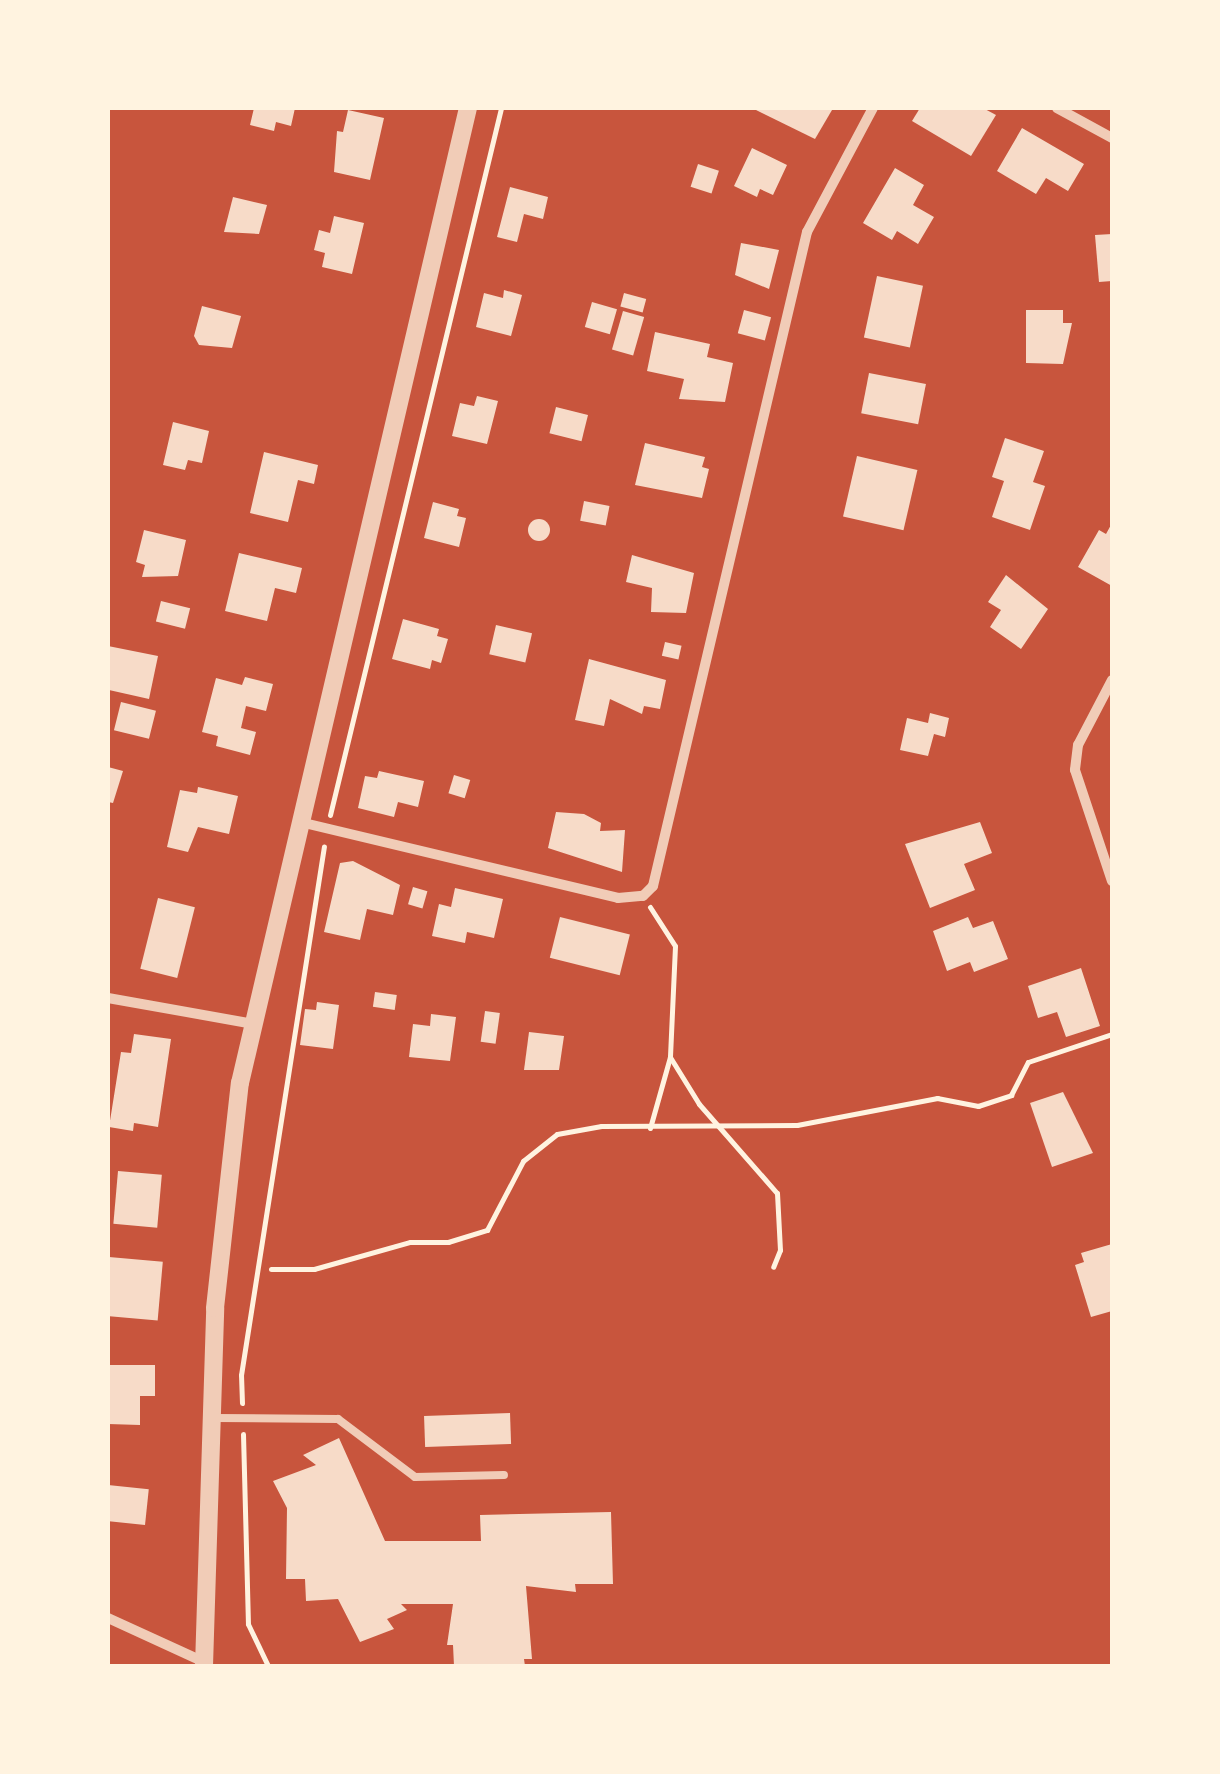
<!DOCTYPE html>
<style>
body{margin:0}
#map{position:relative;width:1220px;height:1774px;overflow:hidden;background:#c8553d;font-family:"DejaVu Sans",sans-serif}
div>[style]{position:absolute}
.building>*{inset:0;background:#f7dbc8;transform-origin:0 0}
.round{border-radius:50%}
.path>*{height:5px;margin:-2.5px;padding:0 2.5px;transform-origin:2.5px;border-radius:2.5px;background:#fff3e0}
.service>*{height:8px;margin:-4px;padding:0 4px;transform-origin:4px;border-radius:4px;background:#f1ccb7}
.minor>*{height:10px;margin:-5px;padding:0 5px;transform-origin:5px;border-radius:5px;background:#f1ccb7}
.tertiary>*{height:18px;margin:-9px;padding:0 9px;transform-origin:9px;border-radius:9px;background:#f1ccb7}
span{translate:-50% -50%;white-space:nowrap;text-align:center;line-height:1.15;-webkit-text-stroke:10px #fff3e0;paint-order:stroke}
.frame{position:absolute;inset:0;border:110px solid #fff3e0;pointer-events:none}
</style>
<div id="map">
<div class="building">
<i style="clip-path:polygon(254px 108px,295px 108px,291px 126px,276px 122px,274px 131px,250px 125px)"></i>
<i style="clip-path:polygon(752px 108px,827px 108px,832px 110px,815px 139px)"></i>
<i style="clip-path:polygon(920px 108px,983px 108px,996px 115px,971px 156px,912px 121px)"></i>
<i style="clip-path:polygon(348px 110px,384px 118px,370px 180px,334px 172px,337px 131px,343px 132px)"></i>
<i style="clip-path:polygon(1022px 128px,1084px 164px,1068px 191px,1046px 178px,1036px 194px,997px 171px)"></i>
<i style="clip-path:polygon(752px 148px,787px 165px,773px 195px,760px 189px,757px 197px,734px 186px)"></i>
<i style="left:698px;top:164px;width:22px;height:24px;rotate:18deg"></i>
<i style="clip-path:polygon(895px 168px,924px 185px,913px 205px,934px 217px,918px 244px,897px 231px,892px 240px,863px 223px)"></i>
<i style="clip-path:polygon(510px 187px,548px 197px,543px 219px,524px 214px,517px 242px,497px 237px)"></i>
<i style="clip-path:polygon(233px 197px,267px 205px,259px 234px,224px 232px)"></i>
<i style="clip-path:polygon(334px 216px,364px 223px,352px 274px,322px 267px,325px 253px,314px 250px,319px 230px,330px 233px)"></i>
<i style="clip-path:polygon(1112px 234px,1112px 281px,1099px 282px,1095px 235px)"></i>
<i style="clip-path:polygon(741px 243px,779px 250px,769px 289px,735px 275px)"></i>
<i style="left:877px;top:276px;width:47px;height:63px;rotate:12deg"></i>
<i style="clip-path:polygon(504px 290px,522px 295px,511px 336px,476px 327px,484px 293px,503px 298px)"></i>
<i style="left:624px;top:293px;width:23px;height:14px;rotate:15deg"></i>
<i style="left:592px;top:302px;width:26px;height:26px;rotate:16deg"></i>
<i style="clip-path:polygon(202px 306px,241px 316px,232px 348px,199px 345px,194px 336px)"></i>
<i style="left:744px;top:310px;width:28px;height:24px;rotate:15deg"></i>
<i style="clip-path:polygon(1026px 310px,1063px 310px,1063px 323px,1072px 323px,1063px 364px,1026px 363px)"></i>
<i style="left:623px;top:311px;width:22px;height:40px;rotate:16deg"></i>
<i style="clip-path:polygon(655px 332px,710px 344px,707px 357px,733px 363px,725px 402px,679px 399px,684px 379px,647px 371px)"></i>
<i style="left:869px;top:373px;width:58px;height:41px;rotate:11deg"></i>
<i style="clip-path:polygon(477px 396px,498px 401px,487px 444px,452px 436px,460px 403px,474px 406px)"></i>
<i style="left:556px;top:407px;width:33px;height:27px;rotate:14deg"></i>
<i style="clip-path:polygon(173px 422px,209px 431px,202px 463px,188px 460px,185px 470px,163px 465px)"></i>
<i style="clip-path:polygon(1005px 438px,1044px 451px,1033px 482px,1045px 486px,1030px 530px,992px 517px,1004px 481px,992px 477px)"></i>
<i style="clip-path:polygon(645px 443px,705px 457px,702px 467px,709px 469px,702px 498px,635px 485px)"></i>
<i style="clip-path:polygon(264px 452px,318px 465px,314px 484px,298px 480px,288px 522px,250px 513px)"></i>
<i style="left:857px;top:456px;width:62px;height:62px;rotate:13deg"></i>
<i style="left:584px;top:501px;width:26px;height:20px;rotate:11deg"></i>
<i style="clip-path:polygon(433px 502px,459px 509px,457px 516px,466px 518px,459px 547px,424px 538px)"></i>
<i class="round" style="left:528px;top:519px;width:22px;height:22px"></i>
<i style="clip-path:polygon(1112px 523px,1112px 586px,1078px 567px,1099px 530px,1106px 534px)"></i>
<i style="clip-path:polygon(144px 530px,186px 540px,178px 576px,142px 577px,145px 565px,136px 562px)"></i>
<i style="clip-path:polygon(239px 553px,302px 568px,296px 593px,275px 588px,267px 621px,225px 611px)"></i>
<i style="clip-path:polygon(632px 555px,694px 573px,686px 613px,651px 612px,652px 588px,626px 582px)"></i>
<i style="clip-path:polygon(1006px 575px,1048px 609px,1021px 649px,990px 627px,1001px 610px,988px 602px)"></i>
<i style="left:161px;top:601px;width:30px;height:21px;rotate:14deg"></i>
<i style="clip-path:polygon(403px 619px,439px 629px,437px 636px,448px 639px,441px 663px,432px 660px,430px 669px,392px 659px)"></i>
<i style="left:496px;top:625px;width:37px;height:30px;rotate:13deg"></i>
<i style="left:665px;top:642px;width:17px;height:14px;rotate:13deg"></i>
<i style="clip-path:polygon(108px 646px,158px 656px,149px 699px,109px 690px)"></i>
<i style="clip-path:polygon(589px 659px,666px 680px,660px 709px,644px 706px,642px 714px,610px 699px,604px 726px,575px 720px)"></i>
<i style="clip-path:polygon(245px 677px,273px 684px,266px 711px,246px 706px,241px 728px,256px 732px,250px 755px,216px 746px,218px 736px,202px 732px,216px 678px,242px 685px)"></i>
<i style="left:121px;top:702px;width:36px;height:29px;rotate:14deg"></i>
<i style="clip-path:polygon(930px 713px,949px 718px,945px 737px,934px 734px,928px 756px,900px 750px,907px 718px,928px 723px)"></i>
<i style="clip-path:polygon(108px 767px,123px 771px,113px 803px,108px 802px)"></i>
<i style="clip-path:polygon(379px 771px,424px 781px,418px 807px,398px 802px,394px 817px,358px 808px,365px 776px,377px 778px)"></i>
<i style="left:454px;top:775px;width:17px;height:19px;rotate:17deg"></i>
<i style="clip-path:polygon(198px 787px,238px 796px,229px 834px,198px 827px,188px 852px,167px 847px,180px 790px,197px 793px)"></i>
<i style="clip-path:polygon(556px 812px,584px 814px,601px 823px,600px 831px,625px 830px,622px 872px,548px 848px)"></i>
<i style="clip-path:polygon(980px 822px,992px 853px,964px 864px,975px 890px,930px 908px,905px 844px)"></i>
<i style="clip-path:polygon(353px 861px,400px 885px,393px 915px,367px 909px,360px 940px,324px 932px,340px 863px)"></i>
<i style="left:413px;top:887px;width:15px;height:18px;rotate:16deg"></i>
<i style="clip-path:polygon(455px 888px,503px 899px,494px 938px,467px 932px,465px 943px,432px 936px,439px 904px,451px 907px)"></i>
<i style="left:158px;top:898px;width:38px;height:73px;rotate:14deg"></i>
<i style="left:560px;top:917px;width:72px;height:42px;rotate:14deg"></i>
<i style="clip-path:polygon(968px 917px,973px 928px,993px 921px,1008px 959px,974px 972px,970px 962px,947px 971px,933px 931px)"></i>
<i style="clip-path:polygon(1081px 968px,1100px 1026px,1066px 1037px,1057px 1012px,1038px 1018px,1028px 986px)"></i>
<i style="left:375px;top:992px;width:22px;height:15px;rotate:8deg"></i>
<i style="clip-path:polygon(317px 1002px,339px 1005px,333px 1049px,300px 1045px,305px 1009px,316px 1010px)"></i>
<i style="left:485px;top:1011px;width:15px;height:31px;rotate:8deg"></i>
<i style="clip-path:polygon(431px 1014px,456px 1017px,450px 1061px,409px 1057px,413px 1024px,430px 1026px)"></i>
<i style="clip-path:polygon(529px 1032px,564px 1036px,559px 1070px,524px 1070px)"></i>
<i style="clip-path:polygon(134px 1034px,171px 1039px,158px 1127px,134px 1123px,133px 1131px,109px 1127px,121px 1052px,131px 1053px)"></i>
<i style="clip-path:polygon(1063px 1092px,1093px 1153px,1052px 1167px,1030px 1103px)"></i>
<i style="left:118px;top:1171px;width:44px;height:53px;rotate:5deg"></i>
<i style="clip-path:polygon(1112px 1244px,1112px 1311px,1091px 1317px,1075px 1265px,1084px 1262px,1081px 1253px)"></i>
<i style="left:109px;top:1257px;width:54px;height:59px;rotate:5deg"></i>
<i style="clip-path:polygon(108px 1365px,155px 1365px,155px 1396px,140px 1396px,140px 1425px,108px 1424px)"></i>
<i style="left:510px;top:1413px;width:31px;height:86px;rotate:88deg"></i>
<i style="clip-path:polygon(339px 1438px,385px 1541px,481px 1541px,480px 1515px,611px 1512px,613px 1584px,575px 1584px,576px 1592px,526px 1586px,532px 1659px,524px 1659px,525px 1666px,454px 1666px,453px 1645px,447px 1645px,453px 1604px,401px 1604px,407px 1610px,387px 1619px,394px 1629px,360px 1642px,338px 1599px,306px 1601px,305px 1579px,286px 1579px,287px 1508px,273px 1481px,316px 1465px,303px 1455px)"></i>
<i style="left:108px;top:1485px;width:41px;height:36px;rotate:6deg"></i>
</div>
<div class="path">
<i style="left:330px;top:815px;width:727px;rotate:-76.4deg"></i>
<i style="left:650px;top:907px;width:46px;rotate:57.3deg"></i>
<i style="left:675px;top:946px;width:111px;rotate:92.6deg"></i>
<i style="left:670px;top:1057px;width:55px;rotate:58.3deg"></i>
<i style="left:699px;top:1104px;width:118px;rotate:48.8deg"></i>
<i style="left:777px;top:1193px;width:57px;rotate:87deg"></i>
<i style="left:780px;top:1250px;width:18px;rotate:112deg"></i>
<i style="left:650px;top:1128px;width:74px;rotate:-74.3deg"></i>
<i style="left:271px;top:1269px;width:43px"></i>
<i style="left:314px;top:1269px;width:100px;rotate:-15.7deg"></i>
<i style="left:410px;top:1242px;width:38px"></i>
<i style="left:448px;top:1242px;width:41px;rotate:-17.1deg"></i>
<i style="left:487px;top:1230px;width:78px;rotate:-62.4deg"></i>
<i style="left:523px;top:1161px;width:43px;rotate:-38.5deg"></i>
<i style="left:557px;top:1134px;width:45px;rotate:-10.3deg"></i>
<i style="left:601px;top:1126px;width:196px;rotate:-0.3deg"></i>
<i style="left:797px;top:1125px;width:143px;rotate:-10.9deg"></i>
<i style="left:937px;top:1098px;width:42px;rotate:11deg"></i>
<i style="left:978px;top:1106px;width:35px;rotate:-18deg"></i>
<i style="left:1011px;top:1095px;width:37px;rotate:-63deg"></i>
<i style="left:1028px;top:1062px;width:89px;rotate:-18.4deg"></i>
<i style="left:242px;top:1403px;width:28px;rotate:-92deg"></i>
<i style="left:241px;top:1375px;width:535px;rotate:-81.08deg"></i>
<i style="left:243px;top:1434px;width:190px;rotate:88.5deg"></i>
<i style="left:248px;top:1624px;width:47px;rotate:64.5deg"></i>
</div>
<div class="service">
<i style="left:215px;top:1418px;width:123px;rotate:0.5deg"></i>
<i style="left:338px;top:1419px;width:96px;rotate:37deg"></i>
<i style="left:415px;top:1477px;width:89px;rotate:-1.3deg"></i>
</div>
<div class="minor">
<i style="left:1057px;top:108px;width:63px;rotate:28.6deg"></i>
<i style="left:1112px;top:680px;width:73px;rotate:117.6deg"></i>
<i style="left:1078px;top:745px;width:25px;rotate:97deg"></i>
<i style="left:1075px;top:770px;width:117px;rotate:71.6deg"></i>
<i style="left:300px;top:822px;width:327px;rotate:13.4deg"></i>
<i style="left:618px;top:898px;width:25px;rotate:-5deg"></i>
<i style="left:643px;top:896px;width:14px;rotate:-45deg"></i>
<i style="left:653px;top:886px;width:672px;rotate:-76.75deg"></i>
<i style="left:807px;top:232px;width:140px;rotate:-62deg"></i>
<i style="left:108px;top:998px;width:148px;rotate:10.1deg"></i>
<i style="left:108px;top:1618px;width:106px;rotate:24.6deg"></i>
</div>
<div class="tertiary">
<i style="left:204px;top:1666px;width:358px;rotate:-88.2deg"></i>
<i style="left:215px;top:1308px;width:226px;rotate:-83.7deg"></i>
<i style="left:240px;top:1083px;width:1001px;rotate:-76.84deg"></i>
</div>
<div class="frame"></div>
</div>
